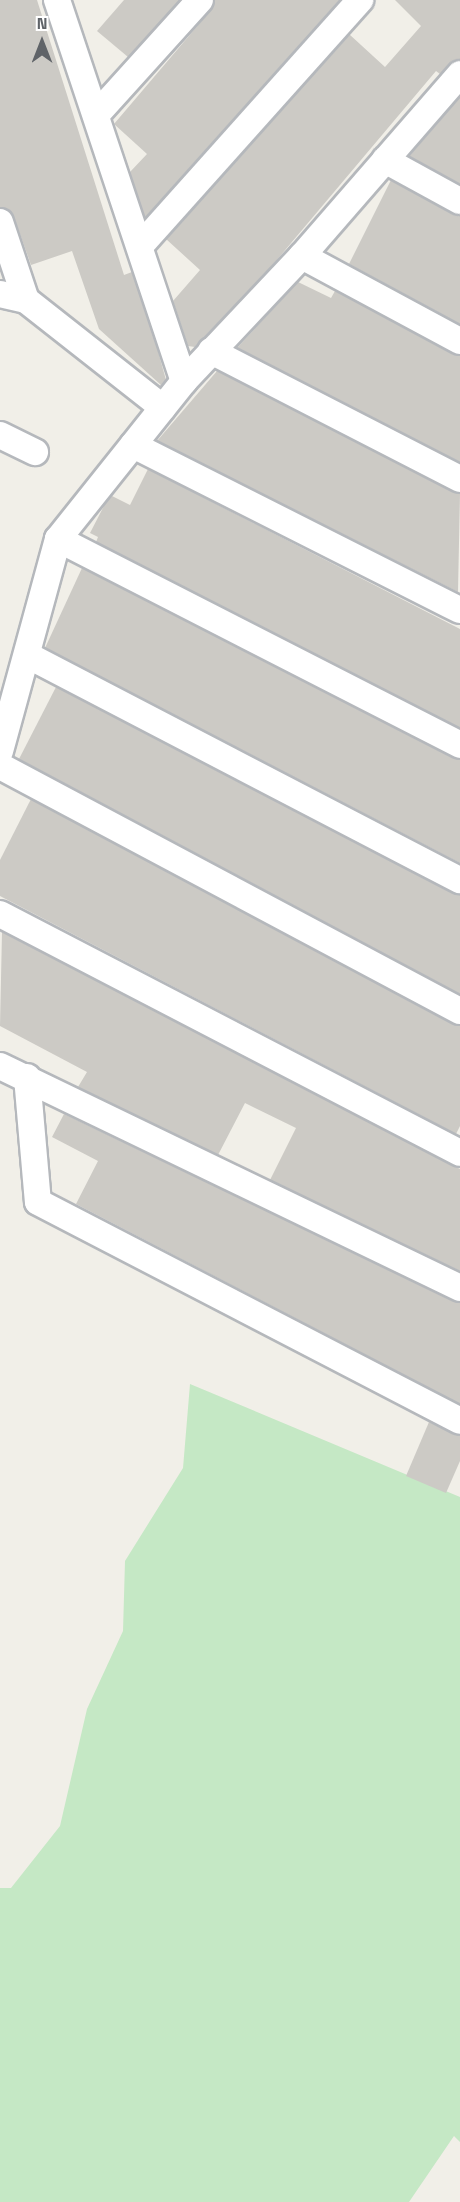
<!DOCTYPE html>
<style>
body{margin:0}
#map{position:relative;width:460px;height:2202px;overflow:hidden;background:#f1efe8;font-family:"Space Grotesk",sans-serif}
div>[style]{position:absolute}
.green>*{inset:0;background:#c5e8c5}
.building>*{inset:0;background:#cccac5}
.roads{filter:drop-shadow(2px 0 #b5b8bc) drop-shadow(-2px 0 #b5b8bc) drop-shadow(0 2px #b5b8bc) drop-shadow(0 -2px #b5b8bc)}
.minor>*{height:26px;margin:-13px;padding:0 13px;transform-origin:13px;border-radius:13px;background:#fff}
span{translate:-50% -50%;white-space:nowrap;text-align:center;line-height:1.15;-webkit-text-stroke:6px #fff;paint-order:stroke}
.north{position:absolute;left:12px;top:12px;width:60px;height:60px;-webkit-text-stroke:4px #fff;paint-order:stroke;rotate:0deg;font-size:16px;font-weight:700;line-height:24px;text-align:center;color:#5f6368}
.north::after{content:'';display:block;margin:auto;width:21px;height:27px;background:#5f6368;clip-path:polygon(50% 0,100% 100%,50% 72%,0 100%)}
</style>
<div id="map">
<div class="green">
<i style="clip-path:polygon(190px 1384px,460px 1497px,460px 2142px,454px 2136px,409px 2202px,0 2202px,0 1888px,11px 1888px,60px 1826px,87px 1709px,123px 1631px,125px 1561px,183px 1468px)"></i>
</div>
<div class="building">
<i style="clip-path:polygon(0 0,37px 0,124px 275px,132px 272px,156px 344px,166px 380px,161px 385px,99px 329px,72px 251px,31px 265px,14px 217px,0 207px)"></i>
<i style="clip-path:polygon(124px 0,180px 0,128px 57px,97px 31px)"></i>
<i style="clip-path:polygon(215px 0,340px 0,145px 218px,130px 172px,147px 154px,114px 124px,211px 10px)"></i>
<i style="clip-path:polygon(395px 0,460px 0,460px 59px,440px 74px,436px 71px,270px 268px,195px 347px,188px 346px,173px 301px,200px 270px,166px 239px,349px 34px,385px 67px,421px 26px)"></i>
<i style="clip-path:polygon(460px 97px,460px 184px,409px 156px)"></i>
<i style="clip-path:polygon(391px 180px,460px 216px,460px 324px,349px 264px)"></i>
<i style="clip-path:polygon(298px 282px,331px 298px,335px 291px,460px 356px,460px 462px,237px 348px)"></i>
<i style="clip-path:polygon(217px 371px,460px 494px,458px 592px,157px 441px)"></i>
<i style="clip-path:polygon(148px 469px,460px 629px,460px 728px,96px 542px,98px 537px,90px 533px,106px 502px,112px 496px,130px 505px)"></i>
<i style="clip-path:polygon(82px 568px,460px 760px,460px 863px,45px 648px)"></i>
<i style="clip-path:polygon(56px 687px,460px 895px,460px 994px,19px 759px)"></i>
<i style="clip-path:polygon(31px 799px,460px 1026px,460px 1126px,456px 1134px,0 896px,0 860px)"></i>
<i style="clip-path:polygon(2px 932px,460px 1169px,460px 1271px,270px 1180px,296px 1128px,245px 1103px,218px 1155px,78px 1087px,87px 1072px,0 1026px)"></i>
<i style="clip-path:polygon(64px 1114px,460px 1303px,460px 1404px,76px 1204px,98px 1161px,52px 1137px)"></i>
<i style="clip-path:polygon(429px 1422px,460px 1436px,460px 1461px,446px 1493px,406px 1476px)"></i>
</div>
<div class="roads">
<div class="minor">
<i style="left:57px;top:0;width:402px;rotate:71.6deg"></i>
<i style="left:96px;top:115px;width:155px;rotate:-47.9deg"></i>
<i style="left:385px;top:160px;width:85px;rotate:28.7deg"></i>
<i style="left:0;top:222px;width:82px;rotate:71.6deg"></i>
<i style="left:141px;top:245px;width:329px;rotate:-48.2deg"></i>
<i style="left:302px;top:256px;width:179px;rotate:28.3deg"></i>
<i style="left:0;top:294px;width:27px;rotate:13deg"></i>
<i style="left:26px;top:300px;width:174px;rotate:38.2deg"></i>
<i style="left:211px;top:351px;width:280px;rotate:27.2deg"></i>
<i style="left:0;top:435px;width:39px;rotate:26deg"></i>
<i style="left:133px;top:445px;width:366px;rotate:26.8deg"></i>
<i style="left:58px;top:539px;width:452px;rotate:27.1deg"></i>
<i style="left:27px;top:655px;width:488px;rotate:27.5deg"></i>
<i style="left:0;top:751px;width:220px;rotate:-74.7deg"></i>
<i style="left:58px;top:539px;width:202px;rotate:-51.4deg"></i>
<i style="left:184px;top:381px;width:172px;rotate:-46.7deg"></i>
<i style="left:302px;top:256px;width:241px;rotate:-49deg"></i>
<i style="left:0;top:766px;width:521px;rotate:28.04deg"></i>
<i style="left:0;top:914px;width:518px;rotate:27.45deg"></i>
<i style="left:0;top:1066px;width:511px;rotate:25.76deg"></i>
<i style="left:27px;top:1077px;width:125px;rotate:85deg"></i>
<i style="left:38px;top:1202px;width:475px;rotate:27.4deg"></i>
</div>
</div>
<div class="north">N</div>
</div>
